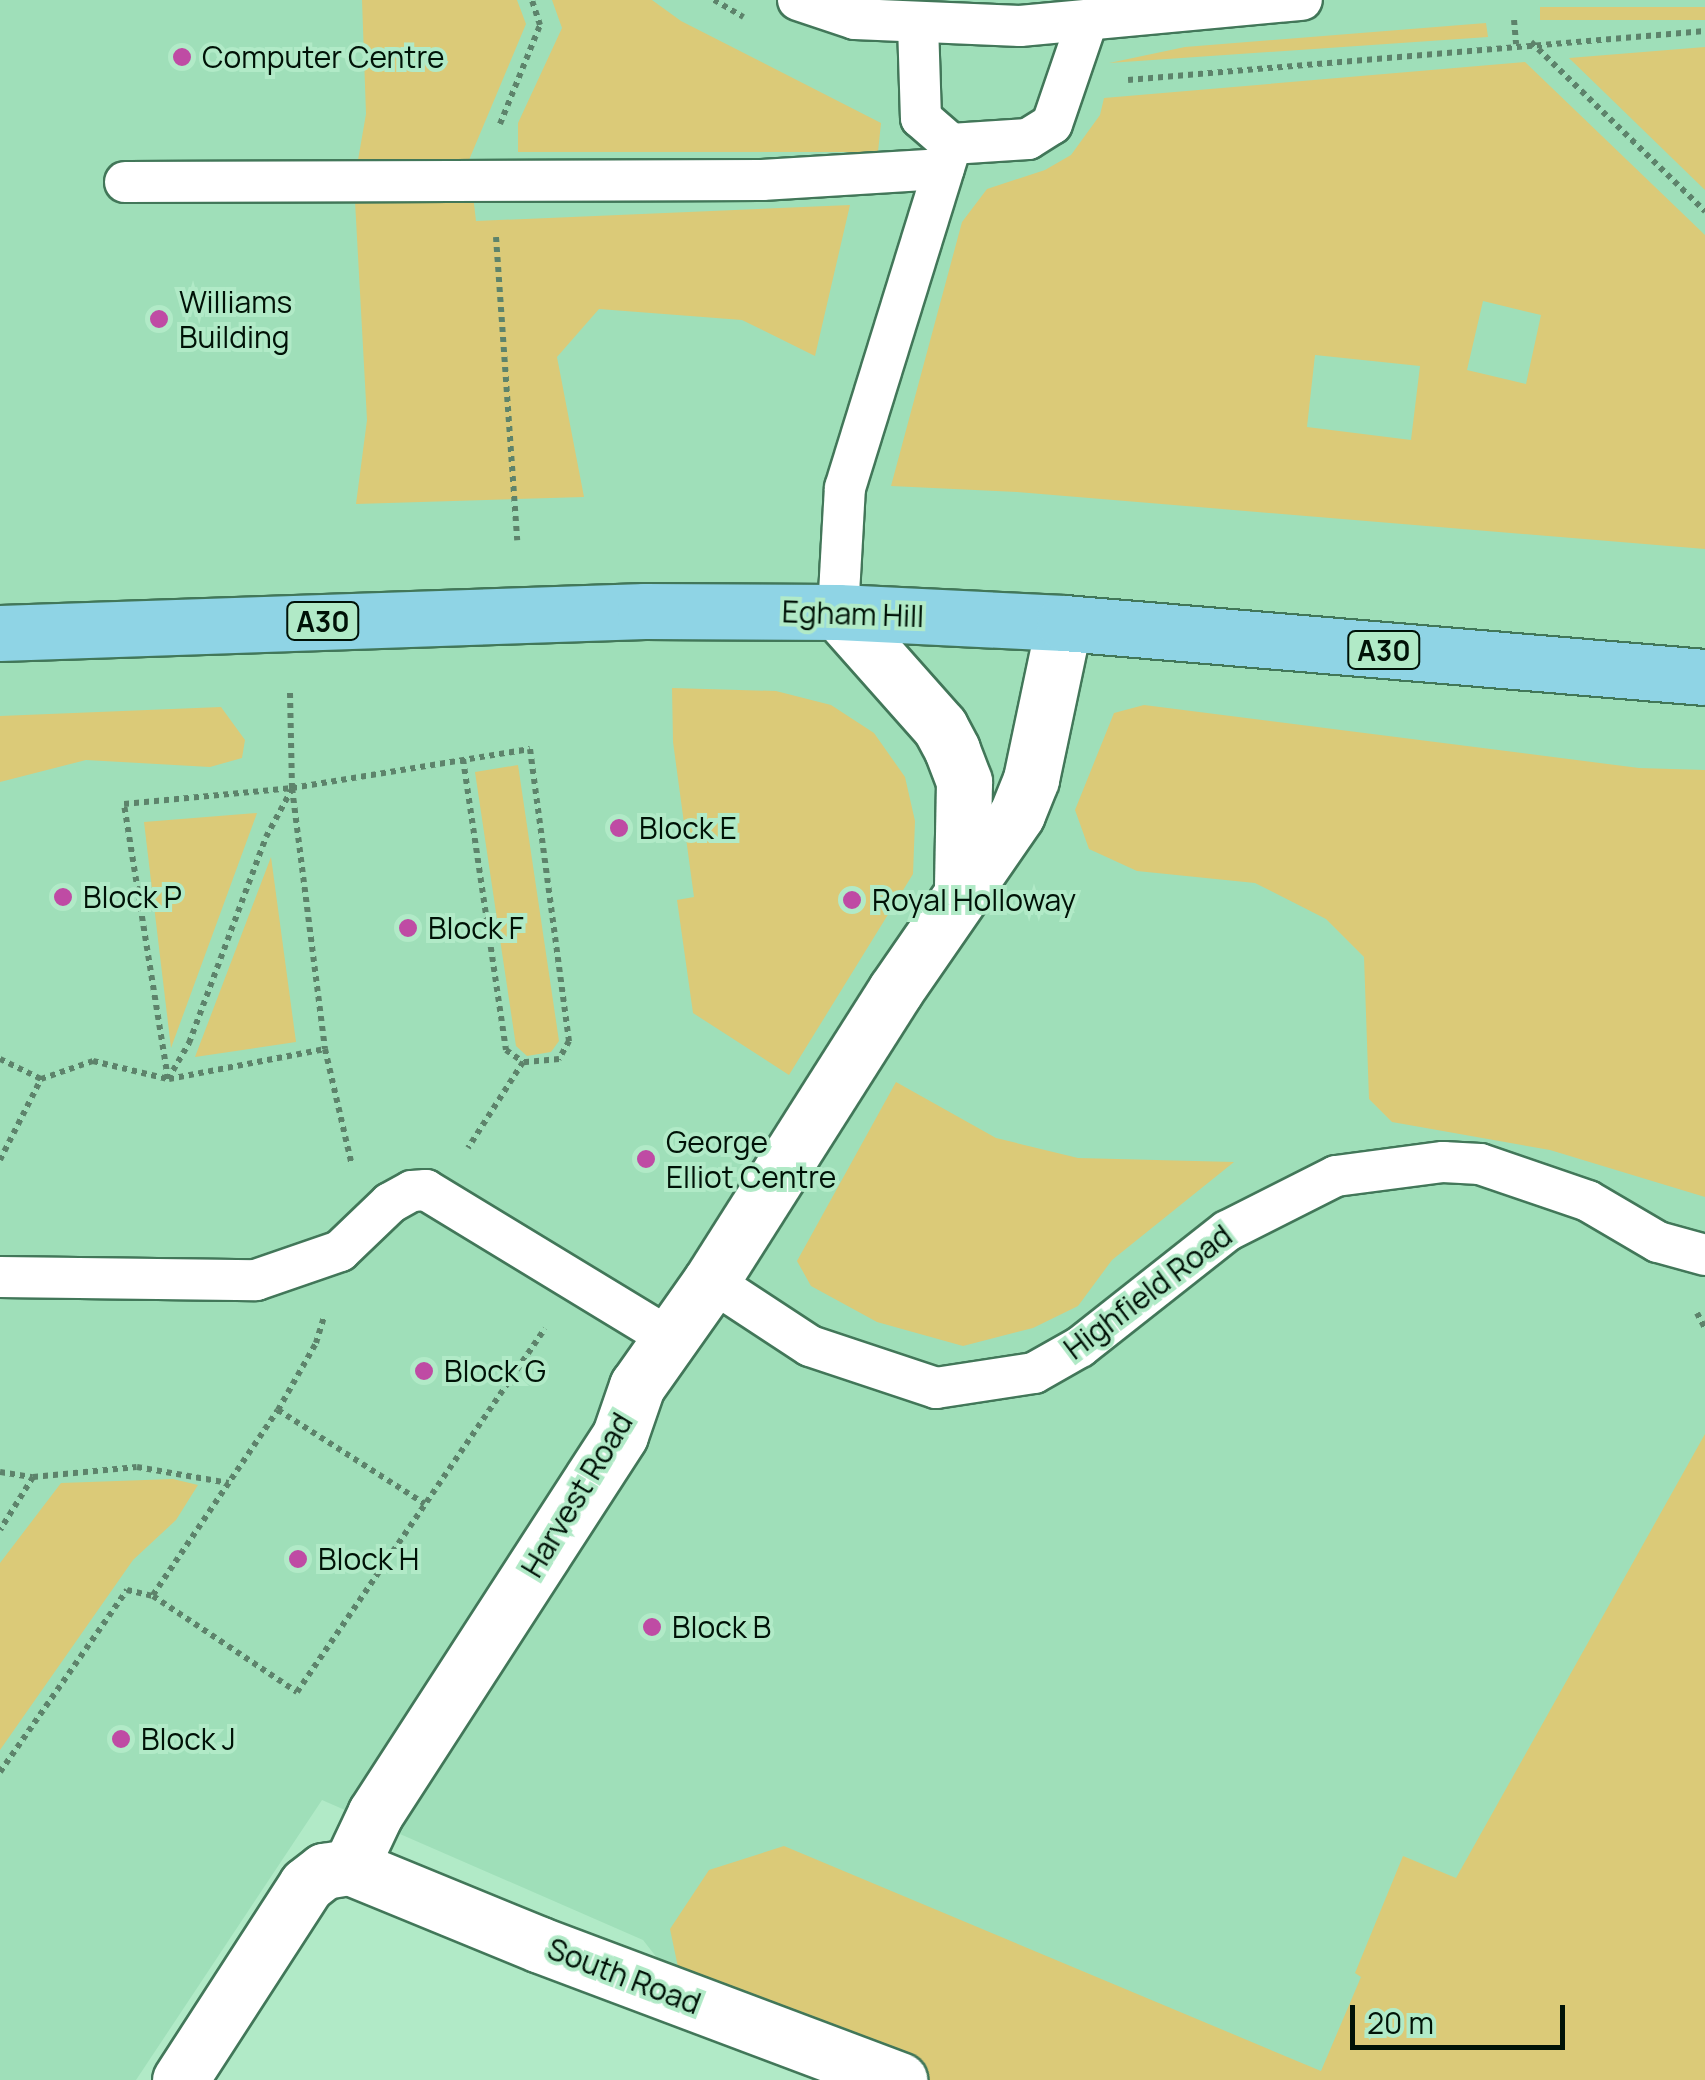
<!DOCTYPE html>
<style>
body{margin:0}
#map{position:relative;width:1705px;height:2080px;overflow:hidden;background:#b1eac7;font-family:Manrope,sans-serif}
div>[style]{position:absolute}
.built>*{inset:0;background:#9fdfb9}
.green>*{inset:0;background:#dbca78;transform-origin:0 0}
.path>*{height:6px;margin-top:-3px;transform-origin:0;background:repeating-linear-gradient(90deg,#5d836b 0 5px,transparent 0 10px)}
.roads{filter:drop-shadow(2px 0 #427759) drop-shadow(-2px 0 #427759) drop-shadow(0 2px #427759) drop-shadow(0 -2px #427759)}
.service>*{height:40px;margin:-20px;padding:0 20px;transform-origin:20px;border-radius:20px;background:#fff}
.minor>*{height:55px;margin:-27.5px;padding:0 27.5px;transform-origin:27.5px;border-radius:27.5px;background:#fff}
.tertiary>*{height:55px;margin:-27.5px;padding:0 27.5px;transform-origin:27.5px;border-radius:27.5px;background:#fff}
.primary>*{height:55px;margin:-27.5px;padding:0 27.5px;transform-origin:27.5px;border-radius:27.5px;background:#8fd4e5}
.dots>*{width:28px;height:28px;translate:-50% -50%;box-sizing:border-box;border:5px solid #b1eac7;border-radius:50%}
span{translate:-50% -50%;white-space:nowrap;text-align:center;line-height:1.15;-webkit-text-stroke:8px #b1eac7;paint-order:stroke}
.shield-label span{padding:2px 8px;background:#b1eac7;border:2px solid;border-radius:8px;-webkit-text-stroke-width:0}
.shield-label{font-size:28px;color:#001207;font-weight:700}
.poi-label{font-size:30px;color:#001207}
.left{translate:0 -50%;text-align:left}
.street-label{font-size:30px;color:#001207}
.scale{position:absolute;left:1350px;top:2005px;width:215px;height:45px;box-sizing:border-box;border:5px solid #001207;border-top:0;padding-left:12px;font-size:30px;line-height:35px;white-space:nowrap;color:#001207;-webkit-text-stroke:8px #b1eac7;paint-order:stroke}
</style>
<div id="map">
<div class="built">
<i style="clip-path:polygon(0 0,1705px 0,1705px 2080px,922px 2080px,683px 1991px,643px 1940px,322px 1800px,136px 2080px,0 2080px)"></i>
</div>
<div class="green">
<i style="clip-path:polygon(362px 0,517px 0,526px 24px,469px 160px,476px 221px,850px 205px,815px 356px,742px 320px,599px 309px,557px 357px,584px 497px,356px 504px,367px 420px,354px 183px,366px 114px)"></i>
<i style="clip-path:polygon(552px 0,652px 0,681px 21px,881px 123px,878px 152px,518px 152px,518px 123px,562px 28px)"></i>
<i style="left:1705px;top:7px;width:13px;height:165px;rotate:90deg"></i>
<i style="clip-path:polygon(1486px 23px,1488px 37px,1109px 63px,1185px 47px)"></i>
<i style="clip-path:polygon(1705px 47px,1705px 190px,1569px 58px)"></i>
<i style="clip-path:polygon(evenodd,1525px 62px,1705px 235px,1705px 549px,1017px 492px,891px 486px,962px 222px,987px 189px,1045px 170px,1071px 155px,1100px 115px,1104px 98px,1525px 62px,1483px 301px,1541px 315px,1526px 384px,1467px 370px,1483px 301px,1525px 62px,1315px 355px,1420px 366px,1411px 440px,1307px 427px,1315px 355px)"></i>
<i style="clip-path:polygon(672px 688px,776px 691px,831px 705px,874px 733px,905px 777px,915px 821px,913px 874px,789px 1075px,693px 1013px,677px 900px,694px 897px,673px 742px)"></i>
<i style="clip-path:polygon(1144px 705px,1639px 768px,1705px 770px,1705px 1197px,1550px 1150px,1392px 1122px,1369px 1099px,1364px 957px,1326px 919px,1255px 883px,1137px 871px,1089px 849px,1075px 810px,1114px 713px)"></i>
<i style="clip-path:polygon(221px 707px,245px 740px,242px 758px,210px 767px,86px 760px,0 782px,0 716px)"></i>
<i style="clip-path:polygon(518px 765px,559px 1041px,551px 1052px,527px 1056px,516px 1046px,475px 772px)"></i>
<i style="clip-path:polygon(257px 813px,171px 1048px,144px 822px)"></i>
<i style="clip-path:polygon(271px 857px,296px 1042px,195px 1057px)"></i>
<i style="clip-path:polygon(896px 1082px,996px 1138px,1078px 1158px,1234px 1162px,1112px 1260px,1078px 1306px,1033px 1328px,963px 1346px,877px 1322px,811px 1286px,797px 1261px)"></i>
<i style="clip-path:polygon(1705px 1434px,1705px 2080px,922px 2080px,683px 1991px,670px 1929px,709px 1870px,784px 1846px,1321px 2071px,1361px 1977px,1355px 1973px,1403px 1856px,1456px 1878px)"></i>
<i style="clip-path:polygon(173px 1479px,198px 1485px,176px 1520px,133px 1560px,0 1750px,0 1563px,61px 1483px)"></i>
</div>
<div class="path">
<i style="left:714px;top:0;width:34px;rotate:30deg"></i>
<i style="left:1514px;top:20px;width:24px;rotate:85deg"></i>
<i style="left:1531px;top:42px;width:243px;rotate:44.2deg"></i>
<i style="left:1128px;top:80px;width:579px;rotate:-4.85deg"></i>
<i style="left:500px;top:124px;width:107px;rotate:-68deg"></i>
<i style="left:540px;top:25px;width:26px;rotate:-108deg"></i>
<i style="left:496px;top:237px;width:304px;rotate:86deg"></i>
<i style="left:463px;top:759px;width:294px;rotate:81.6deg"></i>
<i style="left:506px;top:1050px;width:21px;rotate:35deg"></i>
<i style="left:292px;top:788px;width:241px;rotate:-9.3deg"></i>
<i style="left:530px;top:749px;width:295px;rotate:82.4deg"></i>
<i style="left:569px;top:1041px;width:21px;rotate:119deg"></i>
<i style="left:559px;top:1059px;width:36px;rotate:175deg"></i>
<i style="left:523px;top:1062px;width:102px;rotate:122.6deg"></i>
<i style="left:292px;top:788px;width:263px;rotate:82.8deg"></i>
<i style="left:325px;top:1049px;width:116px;rotate:77deg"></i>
<i style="left:0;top:1059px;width:46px;rotate:26deg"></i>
<i style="left:168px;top:1079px;width:42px;rotate:-59.7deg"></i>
<i style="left:189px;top:1043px;width:220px;rotate:-69.5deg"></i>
<i style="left:266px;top:837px;width:55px;rotate:-61.6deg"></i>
<i style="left:169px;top:1079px;width:159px;rotate:-10.9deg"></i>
<i style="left:0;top:1160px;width:91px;rotate:-63.2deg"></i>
<i style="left:41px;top:1079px;width:55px;rotate:-19.1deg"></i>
<i style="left:93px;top:1061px;width:77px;rotate:13.5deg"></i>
<i style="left:168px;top:1079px;width:278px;rotate:-99.1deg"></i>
<i style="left:124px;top:804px;width:169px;rotate:-5.4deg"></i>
<i style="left:292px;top:788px;width:97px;rotate:-91.2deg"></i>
<i style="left:1697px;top:1313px;width:17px;rotate:62deg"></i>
<i style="left:278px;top:1410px;width:77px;rotate:-60.4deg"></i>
<i style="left:316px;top:1343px;width:27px;rotate:-73deg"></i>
<i style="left:0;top:1472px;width:33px;rotate:9deg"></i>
<i style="left:33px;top:1477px;width:62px;rotate:121.9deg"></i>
<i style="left:33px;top:1477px;width:104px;rotate:-5.5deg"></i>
<i style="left:137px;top:1467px;width:93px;rotate:9.9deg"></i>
<i style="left:153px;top:1595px;width:223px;rotate:-56deg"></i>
<i style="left:278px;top:1410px;width:174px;rotate:32.6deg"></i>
<i style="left:0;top:1772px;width:222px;rotate:-55.1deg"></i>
<i style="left:127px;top:1590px;width:27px;rotate:13deg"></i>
<i style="left:153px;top:1596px;width:173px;rotate:33.7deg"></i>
<i style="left:297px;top:1692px;width:440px;rotate:-55.7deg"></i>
</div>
<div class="roads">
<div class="service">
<i style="left:798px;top:0;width:60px;rotate:18.4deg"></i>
<i style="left:855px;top:19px;width:165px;rotate:2.4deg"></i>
<i style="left:1020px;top:26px;width:283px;rotate:-5.3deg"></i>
<i style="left:918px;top:24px;width:94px;rotate:88.2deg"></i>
<i style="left:921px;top:118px;width:40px;rotate:41deg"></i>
<i style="left:951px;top:144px;width:77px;rotate:-3.7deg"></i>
<i style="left:1028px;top:139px;width:28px;rotate:-32deg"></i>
<i style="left:1052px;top:124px;width:108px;rotate:-71.1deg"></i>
<i style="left:125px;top:182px;width:637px;rotate:-0.18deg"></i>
<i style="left:762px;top:180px;width:182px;rotate:-3.5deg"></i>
<i style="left:838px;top:612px;width:124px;rotate:-86.8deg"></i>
<i style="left:845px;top:488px;width:356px;rotate:-72.8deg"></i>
<i style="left:0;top:1277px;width:256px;rotate:0.7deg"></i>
<i style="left:256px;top:1280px;width:89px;rotate:-19deg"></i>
<i style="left:340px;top:1251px;width:69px;rotate:-43.8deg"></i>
<i style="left:390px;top:1203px;width:25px;rotate:-29deg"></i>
<i style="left:412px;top:1191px;width:14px;rotate:-4deg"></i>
<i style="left:426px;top:1190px;width:287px;rotate:31.3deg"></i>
<i style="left:711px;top:1281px;width:118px;rotate:33.3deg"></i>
<i style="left:810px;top:1346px;width:133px;rotate:18.4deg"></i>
<i style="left:936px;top:1388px;width:99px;rotate:-8.7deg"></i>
<i style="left:1034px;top:1373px;width:53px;rotate:-29.5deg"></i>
<i style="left:1080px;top:1347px;width:187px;rotate:-38.3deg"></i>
<i style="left:1227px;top:1231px;width:122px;rotate:-26.8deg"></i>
<i style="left:1336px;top:1176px;width:108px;rotate:-7.5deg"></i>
<i style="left:1443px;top:1162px;width:37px;rotate:3deg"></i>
<i style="left:1480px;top:1164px;width:114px;rotate:18.9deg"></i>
<i style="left:1588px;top:1201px;width:81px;rotate:30.4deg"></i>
<i style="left:1658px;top:1242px;width:49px;rotate:15.5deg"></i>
</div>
<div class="minor">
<i style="left:180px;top:2080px;width:232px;rotate:-57.1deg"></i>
<i style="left:306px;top:1885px;width:23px;rotate:-38deg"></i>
<i style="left:324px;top:1871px;width:26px;rotate:-9deg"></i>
<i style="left:350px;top:1867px;width:205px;rotate:22.3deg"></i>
<i style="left:540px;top:1945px;width:384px;rotate:20.6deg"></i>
</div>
<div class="tertiary">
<i style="left:838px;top:612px;width:154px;rotate:48.4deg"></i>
<i style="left:940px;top:727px;width:26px;rotate:62deg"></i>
<i style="left:952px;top:750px;width:34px;rotate:69deg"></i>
<i style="left:964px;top:782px;width:108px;rotate:91.1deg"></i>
<i style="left:350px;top:1867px;width:59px;rotate:-64.7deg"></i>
<i style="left:375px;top:1814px;width:451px;rotate:-57.1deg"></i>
<i style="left:620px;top:1435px;width:52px;rotate:-70.9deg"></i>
<i style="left:637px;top:1386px;width:128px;rotate:-54.8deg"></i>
<i style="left:711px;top:1281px;width:343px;rotate:-57.6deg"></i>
<i style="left:895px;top:991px;width:215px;rotate:-55.4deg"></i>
<i style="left:1017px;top:814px;width:38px;rotate:-68deg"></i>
<i style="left:1031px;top:779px;width:159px;rotate:-78.1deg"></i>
</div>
<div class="primary">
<i style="left:0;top:633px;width:645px;rotate:-1.95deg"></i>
<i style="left:645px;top:611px;width:193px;rotate:0.3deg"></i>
<i style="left:838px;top:612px;width:226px;rotate:2.8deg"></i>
<i style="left:1064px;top:623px;width:643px;rotate:4.82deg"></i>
</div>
</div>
<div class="dots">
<i style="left:182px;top:57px;background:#bf4ba4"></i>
<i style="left:159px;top:319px;background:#bf4ba4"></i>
<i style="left:619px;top:828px;background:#bf4ba4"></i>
<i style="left:63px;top:897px;background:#bf4ba4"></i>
<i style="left:852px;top:900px;background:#bf4ba4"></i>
<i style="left:408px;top:928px;background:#bf4ba4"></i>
<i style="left:646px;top:1159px;background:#bf4ba4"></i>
<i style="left:424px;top:1371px;background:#bf4ba4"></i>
<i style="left:298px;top:1559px;background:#bf4ba4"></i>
<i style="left:652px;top:1627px;background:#bf4ba4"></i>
<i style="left:121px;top:1739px;background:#bf4ba4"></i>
</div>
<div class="shield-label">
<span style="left:323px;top:621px">A30</span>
<span style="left:1384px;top:650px">A30</span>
</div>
<div class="poi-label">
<span class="left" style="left:202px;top:57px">Computer Centre</span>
<span class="left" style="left:179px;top:319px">Williams<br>Building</span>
<span class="left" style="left:639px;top:828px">Block E</span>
<span class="left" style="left:83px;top:897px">Block P</span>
<span class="left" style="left:872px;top:900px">Royal Holloway</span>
<span class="left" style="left:428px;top:928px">Block F</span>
<span class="left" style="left:666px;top:1159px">George<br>Elliot Centre</span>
<span class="left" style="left:444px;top:1371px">Block G</span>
<span class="left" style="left:318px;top:1559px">Block H</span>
<span class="left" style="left:672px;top:1627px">Block B</span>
<span class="left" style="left:141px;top:1739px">Block J</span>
</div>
<div class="street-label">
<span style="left:853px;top:614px;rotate:2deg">Egham Hill</span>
<span style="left:1148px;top:1292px;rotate:-37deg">Highfield Road</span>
<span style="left:577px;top:1495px;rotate:-59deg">Harvest Road</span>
<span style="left:624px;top:1976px;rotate:21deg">South Road</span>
</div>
<div class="scale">20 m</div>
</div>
